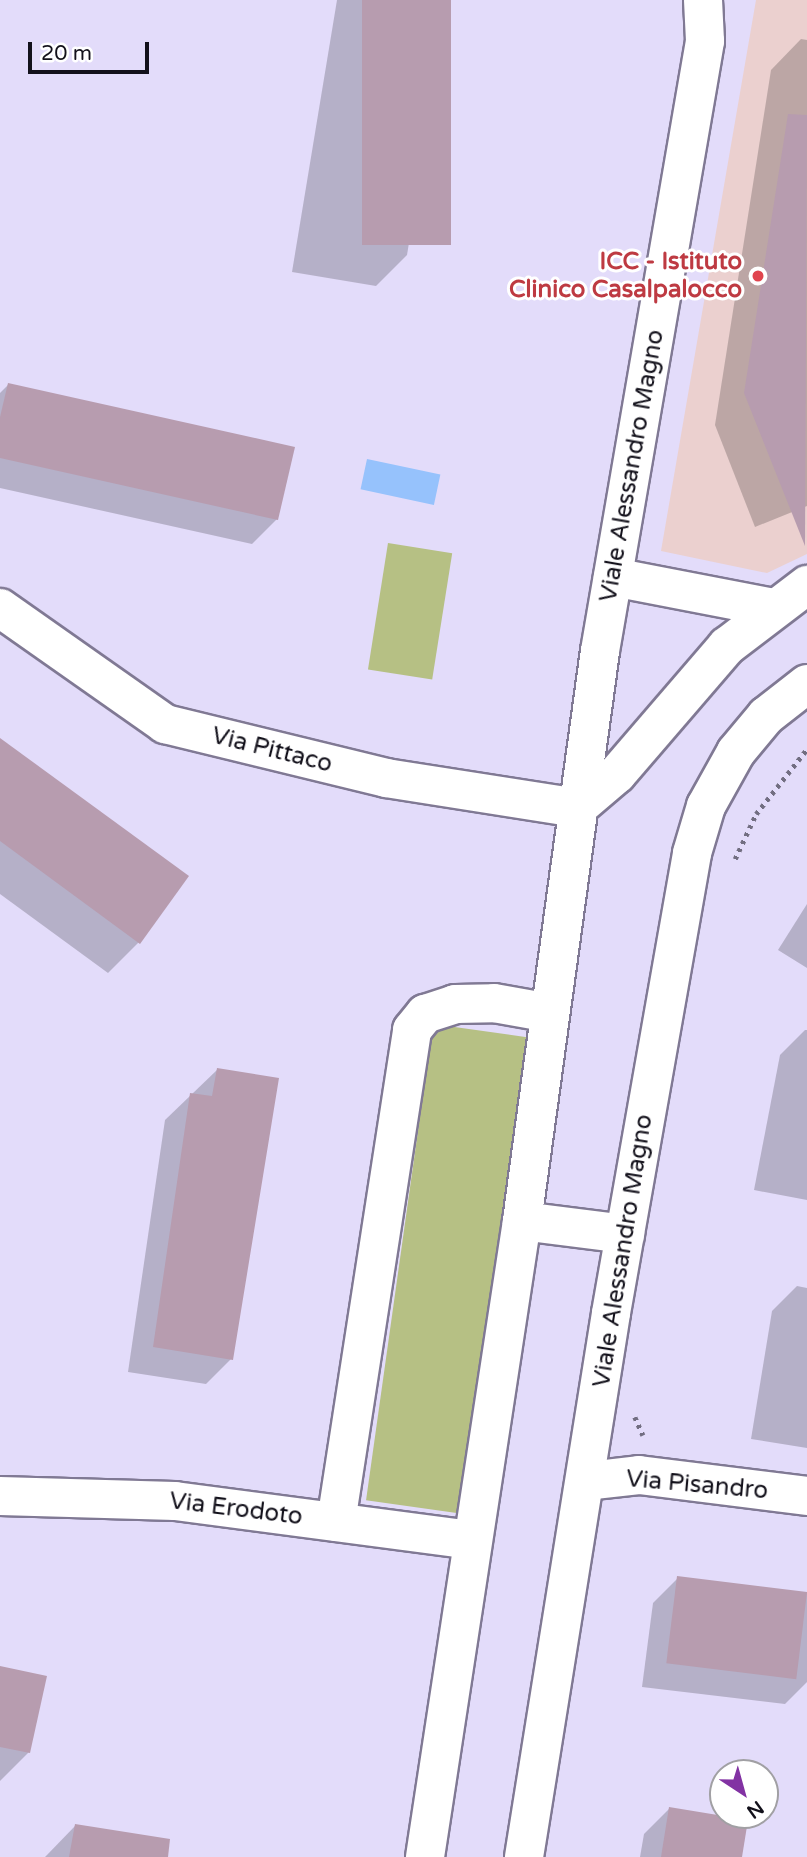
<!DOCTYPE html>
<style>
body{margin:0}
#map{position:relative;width:807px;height:1857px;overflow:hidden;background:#e3dcfa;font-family:"Varela Round",sans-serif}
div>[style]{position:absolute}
.medical>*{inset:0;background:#ebd0cf}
.green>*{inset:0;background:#b6c084;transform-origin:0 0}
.water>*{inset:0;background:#96c2fc;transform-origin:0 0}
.shadow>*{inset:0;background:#0003}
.building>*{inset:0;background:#b79caf;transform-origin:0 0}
.path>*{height:4.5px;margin-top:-2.25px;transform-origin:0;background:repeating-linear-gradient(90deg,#726e81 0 3.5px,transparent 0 8.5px)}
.roads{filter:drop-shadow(2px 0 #807994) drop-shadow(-2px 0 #807994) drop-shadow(0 2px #807994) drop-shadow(0 -2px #807994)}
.minor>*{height:38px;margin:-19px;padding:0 19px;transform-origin:19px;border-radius:19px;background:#fff}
.dots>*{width:19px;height:19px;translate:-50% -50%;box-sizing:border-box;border:4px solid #fff;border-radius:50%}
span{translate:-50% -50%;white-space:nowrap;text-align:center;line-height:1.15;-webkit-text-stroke:6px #fff;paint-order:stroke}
.health-label{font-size:24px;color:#be3a42;font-weight:700}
.right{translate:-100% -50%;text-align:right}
.street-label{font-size:24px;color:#13111b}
.north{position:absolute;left:709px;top:1759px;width:70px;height:70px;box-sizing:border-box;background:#fff;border:2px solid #a1a0a4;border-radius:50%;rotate:144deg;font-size:19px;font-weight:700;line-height:28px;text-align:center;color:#13111b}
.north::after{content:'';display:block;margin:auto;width:24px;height:32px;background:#8232a3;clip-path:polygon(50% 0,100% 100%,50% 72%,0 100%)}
.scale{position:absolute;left:28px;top:42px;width:121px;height:32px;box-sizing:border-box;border:4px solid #13111b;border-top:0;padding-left:9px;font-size:21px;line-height:24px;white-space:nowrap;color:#13111b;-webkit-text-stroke:5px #fff;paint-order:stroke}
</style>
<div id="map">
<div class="medical">
<i style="clip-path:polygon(756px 0,807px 0,807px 554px,767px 573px,661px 551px)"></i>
</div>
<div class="green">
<i style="left:388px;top:543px;width:65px;height:128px;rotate:9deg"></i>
<i style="left:433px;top:1024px;width:95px;height:481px;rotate:8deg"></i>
</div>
<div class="water">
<i style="left:367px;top:459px;width:75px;height:31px;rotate:12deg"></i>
</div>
<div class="shadow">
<i style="clip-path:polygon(337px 0,449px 0,407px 255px,376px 286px,292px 272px)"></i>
<i style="clip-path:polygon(801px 39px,807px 40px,807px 506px,755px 527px,715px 425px,771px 70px)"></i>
<i style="clip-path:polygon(8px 385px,277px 519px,252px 544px,0 488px,0 393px)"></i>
<i style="clip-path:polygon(0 740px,139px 942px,108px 973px,0 894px)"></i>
<i style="clip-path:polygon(807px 904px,807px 968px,778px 950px)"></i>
<i style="clip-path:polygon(805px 1030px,807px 1030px,807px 1200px,754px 1190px,780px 1055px)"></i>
<i style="clip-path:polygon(217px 1070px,231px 1359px,206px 1384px,128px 1372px,165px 1120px)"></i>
<i style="clip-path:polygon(797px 1286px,807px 1288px,807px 1448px,751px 1439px,772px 1311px)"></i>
<i style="clip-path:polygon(678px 1578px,807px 1593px,807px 1682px,785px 1704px,642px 1687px,653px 1603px)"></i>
<i style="clip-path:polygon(0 1668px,29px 1752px,0 1781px)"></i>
<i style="clip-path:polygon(669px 1809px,740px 1857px,640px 1857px,644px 1834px)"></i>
<i style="clip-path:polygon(76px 1825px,162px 1857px,45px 1857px)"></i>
</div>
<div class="building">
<i style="left:362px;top:0;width:89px;height:245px"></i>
<i style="clip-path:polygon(788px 114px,807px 115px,805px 546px,744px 393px)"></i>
<i style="clip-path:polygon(8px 383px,295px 447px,278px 520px,0 458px,0 417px)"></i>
<i style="clip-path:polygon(0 738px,189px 876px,140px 944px,0 841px)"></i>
<i style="clip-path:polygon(217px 1068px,279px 1078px,233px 1360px,153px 1347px,190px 1093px,212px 1096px)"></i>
<i style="left:677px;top:1576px;width:131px;height:88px;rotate:7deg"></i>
<i style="clip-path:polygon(0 1666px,47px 1676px,30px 1753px,0 1747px)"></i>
<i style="clip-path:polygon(669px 1807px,748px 1820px,742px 1857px,661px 1857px)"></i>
<i style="clip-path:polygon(75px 1824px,170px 1839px,168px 1857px,69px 1857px)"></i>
</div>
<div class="path">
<i style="left:735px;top:859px;width:50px;rotate:-65deg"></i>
<i style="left:756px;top:814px;width:83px;rotate:-51.9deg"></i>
<i style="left:635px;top:1417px;width:20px;rotate:66deg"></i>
</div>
<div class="roads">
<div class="minor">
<i style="left:613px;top:577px;width:164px;rotate:10.9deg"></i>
<i style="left:0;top:608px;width:202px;rotate:35.1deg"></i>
<i style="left:165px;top:724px;width:228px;rotate:13.7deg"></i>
<i style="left:386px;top:778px;width:193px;rotate:8.9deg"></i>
<i style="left:577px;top:808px;width:52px;rotate:-40.4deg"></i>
<i style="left:617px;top:774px;width:169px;rotate:-49.3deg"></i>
<i style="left:727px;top:646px;width:101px;rotate:-37.3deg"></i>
<i style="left:522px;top:1221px;width:104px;rotate:7.2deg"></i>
<i style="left:587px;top:1481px;width:52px;rotate:-6.6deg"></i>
<i style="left:639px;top:1475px;width:169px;rotate:7.1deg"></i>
<i style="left:0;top:1496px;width:175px;rotate:1.6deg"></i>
<i style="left:175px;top:1501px;width:299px;rotate:7.5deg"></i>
<i style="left:336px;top:1522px;width:498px;rotate:-81.2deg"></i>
<i style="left:412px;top:1030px;width:21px;rotate:-51deg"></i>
<i style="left:425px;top:1014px;width:32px;rotate:-18deg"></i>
<i style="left:455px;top:1004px;width:39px;rotate:-1deg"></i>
<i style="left:494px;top:1003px;width:57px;rotate:10.1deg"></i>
<i style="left:425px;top:1857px;width:643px;rotate:-81.33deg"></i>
<i style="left:522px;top:1221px;width:575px;rotate:-82.21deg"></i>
<i style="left:600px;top:651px;width:619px;rotate:-80.23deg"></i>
<i style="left:705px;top:41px;width:41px;rotate:-92.8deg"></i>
<i style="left:524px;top:1857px;width:551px;rotate:-80.91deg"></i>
<i style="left:611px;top:1313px;width:467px;rotate:-80deg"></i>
<i style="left:692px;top:853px;width:49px;rotate:-73.4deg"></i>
<i style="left:706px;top:806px;width:62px;rotate:-60.9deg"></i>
<i style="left:736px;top:752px;width:47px;rotate:-50.2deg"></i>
<i style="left:766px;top:716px;width:52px;rotate:-38deg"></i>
</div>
</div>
<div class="dots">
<i style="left:758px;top:276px;background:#e0444e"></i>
</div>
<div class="health-label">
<span class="right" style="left:742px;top:276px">ICC - Istituto<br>Clinico Casalpalocco</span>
</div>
<div class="street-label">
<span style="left:632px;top:466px;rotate:-80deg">Viale Alessandro Magno</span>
<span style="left:272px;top:750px;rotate:14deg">Via Pittaco</span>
<span style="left:623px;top:1251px;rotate:-81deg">Viale Alessandro Magno</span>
<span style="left:697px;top:1485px;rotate:5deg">Via Pisandro</span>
<span style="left:236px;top:1509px;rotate:7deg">Via Erodoto</span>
</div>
<div class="north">N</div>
<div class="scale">20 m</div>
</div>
